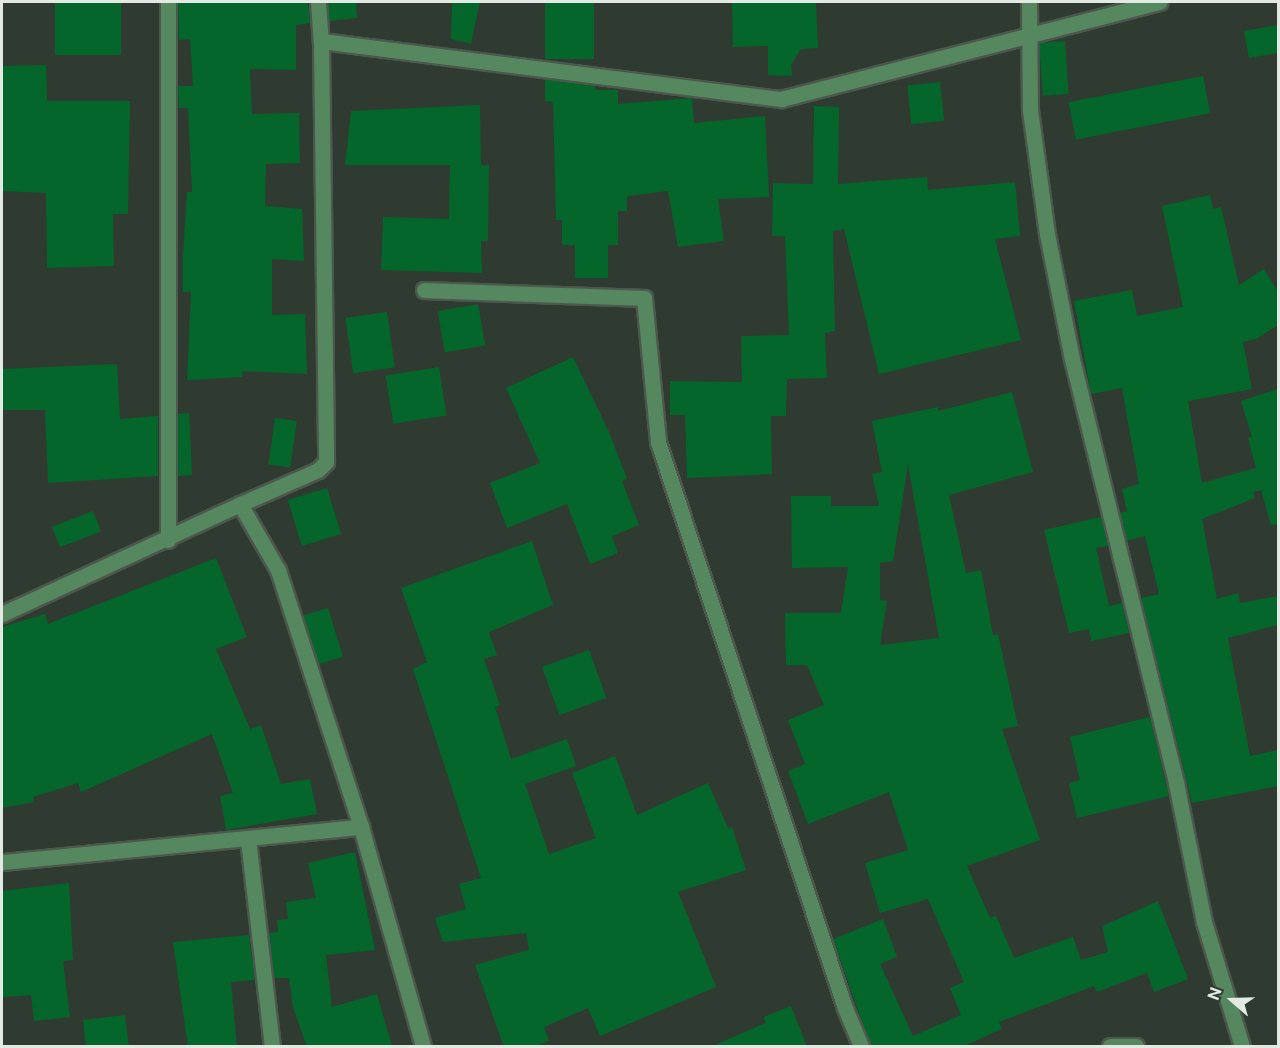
<!DOCTYPE html>
<style>
body{margin:0}
#map{position:relative;width:1280px;height:1048px;overflow:hidden;background:#2f3b31;font-family:"Public Sans",sans-serif}
div>[style]{position:absolute}
.building>*{inset:0;background:#04662b;transform-origin:0 0}
.roads{filter:drop-shadow(2px 0 #4c574d) drop-shadow(-2px 0 #4c574d) drop-shadow(0 2px #4c574d) drop-shadow(0 -2px #4c574d)}
.minor>*{height:15px;margin:-7.5px;padding:0 7.5px;transform-origin:7.5px;border-radius:7.5px;background:#568860}
span{translate:-50% -50%;white-space:nowrap;text-align:center;line-height:1.15;-webkit-text-stroke:4.5px #2f3b31;paint-order:stroke}
.frame{position:absolute;inset:0;border:3px solid #e2eae3;pointer-events:none}
.north{position:absolute;left:1202px;top:970px;width:60px;height:60px;-webkit-text-stroke:4px #2f3b31;paint-order:stroke;rotate:290deg;font-size:16px;font-weight:700;line-height:24px;text-align:center;color:#e2eae3}
.north::after{content:'';display:block;margin:auto;width:21px;height:27px;background:#e2eae3;clip-path:polygon(50% 0,100% 100%,50% 72%,0 100%)}
</style>
<div id="map">
<div class="building">
<i style="left:55px;top:2px;width:66px;height:53px"></i>
<i style="clip-path:polygon(178px 2px,308px 2px,310px 23px,296px 25px,296px 70px,250px 69px,252px 114px,299px 113px,300px 163px,266px 164px,265px 206px,302px 209px,304px 261px,272px 259px,272px 315px,305px 314px,307px 374px,242px 371px,243px 377px,187px 380px,191px 292px,183px 292px,183px 254px,187px 192px,192px 192px,188px 108px,179px 108px,178px 86px,193px 86px,190px 39px,179px 40px)"></i>
<i style="clip-path:polygon(328px 2px,356px 2px,357px 18px,329px 21px)"></i>
<i style="clip-path:polygon(452px 2px,480px 2px,471px 44px,451px 39px)"></i>
<i style="left:545px;top:2px;width:49px;height:57px"></i>
<i style="clip-path:polygon(732px 2px,816px 2px,818px 48px,801px 49px,791px 65px,792px 76px,768px 75px,768px 46px,733px 47px)"></i>
<i style="clip-path:polygon(1278px 25px,1278px 53px,1249px 58px,1244px 31px)"></i>
<i style="left:1065px;top:41px;width:53px;height:26px;rotate:86deg"></i>
<i style="clip-path:polygon(46px 65px,47px 101px,130px 101px,128px 214px,113px 214px,114px 266px,47px 268px,46px 193px,2px 191px,2px 66px)"></i>
<i style="left:1203px;top:76px;width:38px;height:137px;rotate:79deg"></i>
<i style="clip-path:polygon(545px 79px,595px 85px,595px 90px,618px 90px,618px 104px,692px 98px,694px 123px,765px 116px,769px 197px,718px 199px,724px 241px,678px 247px,668px 191px,627px 196px,627px 211px,618px 211px,618px 245px,608px 245px,608px 278px,575px 278px,575px 245px,562px 245px,562px 220px,556px 220px,553px 102px,545px 101px)"></i>
<i style="left:940px;top:82px;width:39px;height:33px;rotate:84deg"></i>
<i style="clip-path:polygon(480px 105px,481px 165px,489px 165px,488px 241px,481px 241px,482px 273px,381px 270px,383px 217px,449px 219px,450px 165px,345px 165px,351px 111px)"></i>
<i style="clip-path:polygon(814px 106px,839px 107px,838px 184px,927px 177px,928px 190px,1015px 182px,1020px 236px,995px 239px,1021px 340px,879px 374px,844px 229px,833px 231px,835px 331px,825px 333px,827px 378px,787px 379px,786px 416px,771px 416px,772px 474px,687px 478px,685px 415px,670px 415px,670px 381px,742px 382px,741px 336px,789px 335px,785px 236px,772px 236px,773px 183px,813px 184px)"></i>
<i style="clip-path:polygon(1210px 195px,1213px 209px,1221px 207px,1239px 285px,1264px 269px,1278px 292px,1278px 325px,1256px 339px,1243px 342px,1252px 389px,1188px 401px,1202px 483px,1256px 468px,1248px 438px,1252px 437px,1241px 401px,1278px 389px,1278px 524px,1271px 525px,1261px 490px,1253px 492px,1255px 498px,1202px 519px,1217px 599px,1238px 593px,1240px 603px,1278px 596px,1278px 625px,1228px 638px,1250px 756px,1278px 750px,1278px 786px,1192px 803px,1141px 598px,1159px 594px,1145px 536px,1127px 541px,1120px 513px,1127px 511px,1122px 489px,1139px 484px,1122px 388px,1091px 394px,1074px 301px,1132px 290px,1137px 316px,1183px 307px,1162px 206px)"></i>
<i style="left:478px;top:304px;width:42px;height:41px;rotate:80deg"></i>
<i style="left:387px;top:312px;width:56px;height:42px;rotate:82deg"></i>
<i style="clip-path:polygon(573px 357px,609px 432px,627px 479px,622px 481px,639px 525px,612px 536px,618px 553px,590px 564px,567px 504px,507px 528px,490px 483px,540px 463px,506px 388px)"></i>
<i style="clip-path:polygon(117px 364px,120px 419px,158px 416px,158px 476px,48px 483px,45px 410px,2px 410px,2px 369px)"></i>
<i style="left:439px;top:367px;width:49px;height:54px;rotate:81deg"></i>
<i style="clip-path:polygon(evenodd,1012px 392px,1033px 472px,949px 495px,966px 573px,981px 570px,993px 635px,998px 634px,1018px 726px,1002px 729px,1040px 840px,967px 866px,990px 918px,996px 916px,1014px 958px,1073px 937px,1081px 960px,1108px 952px,1102px 926px,1158px 901px,1188px 979px,1154px 992px,1147px 973px,1097px 992px,1094px 986px,999px 1022px,1002px 1029px,962px 1047px,871px 1047px,833px 939px,883px 919px,897px 957px,880px 964px,913px 1036px,961px 1015px,950px 988px,964px 982px,928px 899px,880px 913px,865px 863px,908px 850px,889px 792px,808px 824px,788px 771px,805px 764px,788px 720px,824px 705px,807px 665px,786px 665px,785px 613px,841px 613px,848px 567px,792px 568px,791px 496px,831px 496px,831px 506px,879px 506px,872px 474px,882px 472px,872px 421px,938px 407px,938px 411px,1012px 392px,908px 465px,939px 638px,880px 645px,887px 601px,880px 600px,880px 563px,893px 561px,908px 465px)"></i>
<i style="clip-path:polygon(189px 413px,192px 475px,178px 476px,178px 414px)"></i>
<i style="left:275px;top:418px;width:22px;height:47px;rotate:8deg"></i>
<i style="left:327px;top:488px;width:48px;height:41px;rotate:73deg"></i>
<i style="left:93px;top:511px;width:22px;height:44px;rotate:69deg"></i>
<i style="clip-path:polygon(1101px 517px,1108px 546px,1096px 548px,1109px 606px,1122px 603px,1129px 633px,1091px 641px,1089px 629px,1069px 633px,1044px 530px)"></i>
<i style="clip-path:polygon(532px 541px,553px 605px,489px 632px,497px 655px,484px 659px,500px 705px,495px 707px,511px 759px,567px 739px,576px 766px,525px 784px,549px 854px,596px 838px,572px 773px,615px 756px,637px 815px,708px 783px,728px 828px,732px 827px,746px 870px,678px 892px,716px 987px,600px 1036px,588px 1008px,544px 1027px,549px 1041px,533px 1047px,504px 1047px,475px 965px,529px 950px,526px 933px,443px 942px,435px 918px,466px 909px,459px 884px,481px 878px,413px 669px,427px 662px,401px 588px)"></i>
<i style="clip-path:polygon(216px 558px,247px 637px,216px 649px,250px 729px,261px 725px,281px 784px,310px 779px,317px 814px,226px 830px,220px 796px,233px 793px,212px 734px,81px 792px,78px 783px,33px 797px,34px 802px,2px 808px,2px 627px,45px 614px,48px 624px)"></i>
<i style="left:328px;top:608px;width:51px;height:26px;rotate:73deg"></i>
<i style="left:589px;top:650px;width:51px;height:50px;rotate:70deg"></i>
<i style="clip-path:polygon(1150px 717px,1169px 796px,1077px 818px,1069px 783px,1080px 780px,1070px 737px)"></i>
<i style="clip-path:polygon(355px 852px,375px 950px,326px 955px,332px 1007px,377px 994px,392px 1046px,307px 1047px,293px 1007px,289px 978px,274px 978px,269px 933px,278px 932px,277px 920px,288px 919px,286px 902px,316px 898px,308px 863px)"></i>
<i style="clip-path:polygon(69px 883px,73px 960px,63px 961px,70px 1017px,34px 1021px,31px 995px,2px 997px,2px 891px)"></i>
<i style="clip-path:polygon(249px 935px,255px 980px,231px 982px,237px 1047px,188px 1047px,173px 942px)"></i>
<i style="clip-path:polygon(791px 1006px,807px 1047px,710px 1047px,766px 1023px,764px 1017px)"></i>
<i style="clip-path:polygon(125px 1015px,129px 1047px,86px 1047px,83px 1020px)"></i>
</div>
<div class="roads">
<div class="minor">
<i style="left:318px;top:2px;width:39px;rotate:86deg"></i>
<i style="left:321px;top:41px;width:421px;rotate:89.3deg"></i>
<i style="left:326px;top:462px;width:11px;rotate:135deg"></i>
<i style="left:318px;top:470px;width:85px;rotate:156.4deg"></i>
<i style="left:240px;top:504px;width:76px;rotate:60.1deg"></i>
<i style="left:278px;top:570px;width:270px;rotate:72.1deg"></i>
<i style="left:361px;top:827px;width:228px;rotate:74.2deg"></i>
<i style="left:1029px;top:2px;width:108px;rotate:89.5deg"></i>
<i style="left:1030px;top:110px;width:125px;rotate:82.2deg"></i>
<i style="left:1047px;top:234px;width:127px;rotate:78.7deg"></i>
<i style="left:1072px;top:359px;width:437px;rotate:76.2deg"></i>
<i style="left:1176px;top:783px;width:142px;rotate:78.6deg"></i>
<i style="left:1204px;top:922px;width:130px;rotate:73deg"></i>
<i style="left:321px;top:41px;width:464px;rotate:7.2deg"></i>
<i style="left:781px;top:99px;width:391px;rotate:-14.4deg"></i>
<i style="left:424px;top:290px;width:220px;rotate:2.1deg"></i>
<i style="left:644px;top:298px;width:145px;rotate:84.4deg"></i>
<i style="left:658px;top:442px;width:596px;rotate:71.72deg"></i>
<i style="left:845px;top:1008px;width:41px;rotate:67.2deg"></i>
<i style="left:168px;top:540px;width:538px;rotate:-90deg"></i>
<i style="left:2px;top:614px;width:262px;rotate:-24.8deg"></i>
<i style="left:248px;top:839px;width:208px;rotate:83.4deg"></i>
<i style="left:2px;top:862px;width:361px;rotate:-5.6deg"></i>
<i style="left:1110px;top:1046px;width:26px"></i>
</div>
</div>
<div class="frame"></div>
<div class="north">N</div>
</div>
